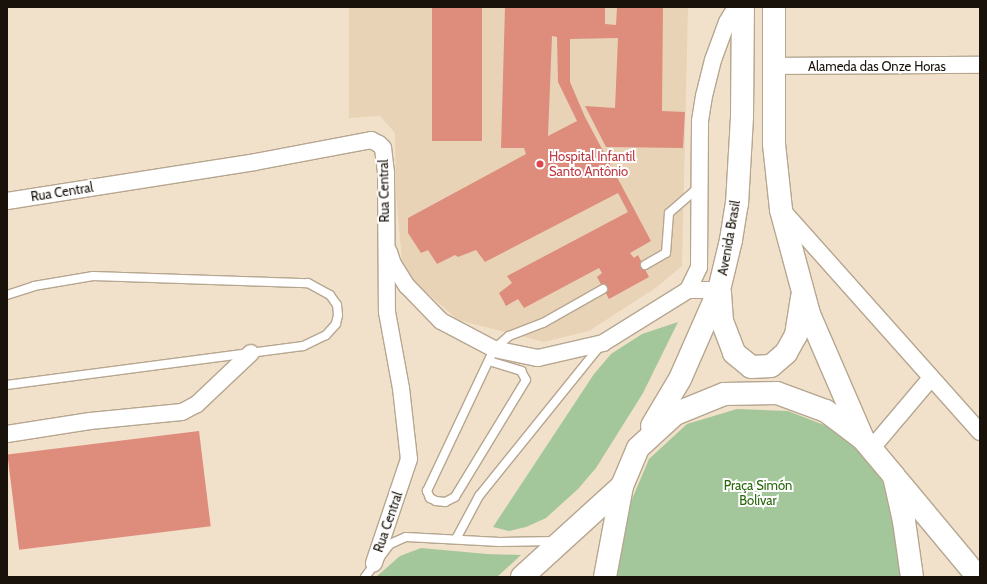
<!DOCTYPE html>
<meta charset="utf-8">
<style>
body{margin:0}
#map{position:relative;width:987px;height:584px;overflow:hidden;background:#f2e1ca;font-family:Cabin,sans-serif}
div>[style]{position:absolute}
.built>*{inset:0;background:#e9d3b6}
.green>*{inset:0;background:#a4c69b}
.building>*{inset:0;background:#de8c7c;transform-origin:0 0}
.roads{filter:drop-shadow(1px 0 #b6a690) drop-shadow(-1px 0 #b6a690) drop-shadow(0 1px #b6a690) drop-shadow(0 -1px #b6a690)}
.lane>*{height:8px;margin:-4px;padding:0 4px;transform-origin:4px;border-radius:4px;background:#fff}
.street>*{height:16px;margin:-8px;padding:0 8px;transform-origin:8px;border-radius:8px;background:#fff}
.highway>*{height:22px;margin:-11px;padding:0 11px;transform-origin:11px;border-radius:11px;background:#fff}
.dots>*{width:11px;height:11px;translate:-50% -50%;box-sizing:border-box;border:2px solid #fff;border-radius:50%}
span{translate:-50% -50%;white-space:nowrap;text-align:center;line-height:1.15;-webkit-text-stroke:4px #fff;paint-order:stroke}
.street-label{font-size:13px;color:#18120a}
.health-label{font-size:13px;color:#be3a42}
.left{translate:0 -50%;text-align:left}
.park-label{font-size:13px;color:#28660b}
.frame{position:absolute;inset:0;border:8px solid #18120a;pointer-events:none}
</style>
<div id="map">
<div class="built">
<i style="clip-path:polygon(349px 7px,688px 7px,682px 266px,657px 287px,589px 331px,544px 342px,458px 320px,403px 272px,396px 195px,395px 133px,380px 116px,349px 118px)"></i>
</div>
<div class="green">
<i style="clip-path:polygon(678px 322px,643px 393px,596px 468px,578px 489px,546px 518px,526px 527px,509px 531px,493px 527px,594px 374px,611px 354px,642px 334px)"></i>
<i style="clip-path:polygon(737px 409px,788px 411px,837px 430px,876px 464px,894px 514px,904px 577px,615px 577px,630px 504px,649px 459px,687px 424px)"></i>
<i style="clip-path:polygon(421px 548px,487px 554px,521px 555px,497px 577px,376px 577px,400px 556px)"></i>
</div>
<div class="building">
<i style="left:432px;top:7px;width:50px;height:134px"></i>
<i style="clip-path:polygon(evenodd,505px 7px,605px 7px,605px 24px,616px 25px,617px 7px,663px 7px,662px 111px,685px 112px,683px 148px,606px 147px,585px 106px,615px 108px,618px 38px,570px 39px,570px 82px,585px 117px,651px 241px,630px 253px,634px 258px,638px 255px,649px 277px,609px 299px,597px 277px,602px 273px,599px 268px,524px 308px,518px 299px,506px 306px,499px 293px,512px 283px,507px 276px,628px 212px,618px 193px,485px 262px,476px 250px,458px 257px,455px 255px,437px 264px,428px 250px,421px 253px,408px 233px,408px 218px,526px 154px,524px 148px,501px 148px,505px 7px,552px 36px,557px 37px,558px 82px,577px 121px,548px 136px,552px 36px)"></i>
<i style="left:199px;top:431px;width:96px;height:193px;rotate:83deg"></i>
</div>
<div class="roads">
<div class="lane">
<i style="left:645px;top:265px;width:24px;rotate:-30deg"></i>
<i style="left:666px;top:253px;width:40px;rotate:-85.7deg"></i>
<i style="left:669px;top:213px;width:40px;rotate:-41deg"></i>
<i style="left:7px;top:295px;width:28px;rotate:-18deg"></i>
<i style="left:34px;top:286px;width:60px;rotate:-9.6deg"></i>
<i style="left:93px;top:276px;width:215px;rotate:1.9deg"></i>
<i style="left:308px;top:283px;width:25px;rotate:29deg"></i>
<i style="left:330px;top:295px;width:12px;rotate:55deg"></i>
<i style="left:337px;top:305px;width:10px;rotate:84deg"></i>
<i style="left:338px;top:315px;width:9px;rotate:103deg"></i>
<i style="left:336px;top:324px;width:15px;rotate:132deg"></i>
<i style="left:326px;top:335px;width:25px;rotate:154deg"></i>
<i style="left:303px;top:346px;width:299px;rotate:172.5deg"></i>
<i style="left:489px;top:361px;width:34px;rotate:17deg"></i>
<i style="left:521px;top:371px;width:10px;rotate:61deg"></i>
<i style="left:526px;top:380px;width:137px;rotate:121.3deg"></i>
<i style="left:455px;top:497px;width:11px;rotate:153deg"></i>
<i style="left:445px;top:502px;width:9px;rotate:-174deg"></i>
<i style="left:436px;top:501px;width:7px;rotate:-153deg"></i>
<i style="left:430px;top:498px;width:8px;rotate:-113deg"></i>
<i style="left:427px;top:491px;width:157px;rotate:-64.7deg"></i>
<i style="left:494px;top:349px;width:20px;rotate:-41deg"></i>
<i style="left:509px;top:336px;width:36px;rotate:-21deg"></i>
<i style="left:543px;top:323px;width:69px;rotate:-29.5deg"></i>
<i style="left:456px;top:539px;width:49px;rotate:-61.9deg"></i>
<i style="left:479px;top:496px;width:194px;rotate:-51.1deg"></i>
<i style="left:365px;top:577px;width:41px;rotate:-52.9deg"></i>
<i style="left:390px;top:544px;width:17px;rotate:-24deg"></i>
<i style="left:406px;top:537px;width:94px;rotate:3deg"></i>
<i style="left:500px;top:542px;width:55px;rotate:-1deg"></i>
</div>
<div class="street">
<i style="left:773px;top:66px;width:207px;rotate:-0.3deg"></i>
<i style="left:7px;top:201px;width:251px;rotate:-8.9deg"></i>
<i style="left:255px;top:162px;width:118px;rotate:-10.7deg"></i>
<i style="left:371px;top:140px;width:9px;rotate:27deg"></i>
<i style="left:379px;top:144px;width:6px;rotate:45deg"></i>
<i style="left:383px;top:148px;width:26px;rotate:83deg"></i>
<i style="left:386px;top:174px;width:138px;rotate:89.6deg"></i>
<i style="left:387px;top:312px;width:77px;rotate:79.6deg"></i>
<i style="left:401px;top:388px;width:71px;rotate:83.6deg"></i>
<i style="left:409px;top:459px;width:110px;rotate:108.6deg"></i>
<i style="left:783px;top:211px;width:296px;rotate:48.3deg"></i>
<i style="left:389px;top:252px;width:13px;rotate:72deg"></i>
<i style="left:393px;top:264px;width:26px;rotate:58deg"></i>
<i style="left:407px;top:286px;width:49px;rotate:45.8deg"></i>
<i style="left:441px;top:321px;width:60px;rotate:27.8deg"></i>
<i style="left:494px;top:349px;width:45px;rotate:11.6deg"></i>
<i style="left:538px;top:358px;width:67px;rotate:-13deg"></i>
<i style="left:603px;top:343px;width:100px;rotate:-31.9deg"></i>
<i style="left:688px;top:290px;width:31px"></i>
<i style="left:688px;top:290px;width:25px;rotate:-64deg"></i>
<i style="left:699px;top:267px;width:146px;rotate:-89.6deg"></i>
<i style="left:700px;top:121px;width:25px;rotate:-81deg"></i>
<i style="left:704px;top:96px;width:37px;rotate:-76deg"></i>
<i style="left:713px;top:60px;width:40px;rotate:-69.8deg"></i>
<i style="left:727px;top:22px;width:17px;rotate:-59deg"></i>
<i style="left:7px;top:434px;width:84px;rotate:-8.9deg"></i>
<i style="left:90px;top:421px;width:92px;rotate:-5.6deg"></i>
<i style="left:182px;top:412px;width:17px;rotate:-28deg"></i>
<i style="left:197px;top:404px;width:74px;rotate:-43.4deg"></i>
<i style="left:871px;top:449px;width:93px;rotate:-49.8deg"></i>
</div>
<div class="highway">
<i style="left:774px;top:7px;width:137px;rotate:90deg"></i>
<i style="left:774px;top:144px;width:66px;rotate:83.9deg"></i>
<i style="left:781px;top:210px;width:108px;rotate:74.9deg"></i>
<i style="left:809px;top:314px;width:136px;rotate:66.6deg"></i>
<i style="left:720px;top:293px;width:28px;rotate:86deg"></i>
<i style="left:722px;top:321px;width:34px;rotate:69deg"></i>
<i style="left:734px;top:353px;width:22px;rotate:39deg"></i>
<i style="left:751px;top:367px;width:20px;rotate:-3deg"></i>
<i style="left:771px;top:366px;width:20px;rotate:-41deg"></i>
<i style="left:786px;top:353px;width:21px;rotate:-61deg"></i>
<i style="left:796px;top:335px;width:38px;rotate:-81deg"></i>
<i style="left:652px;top:426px;width:55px;rotate:-59.2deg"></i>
<i style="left:680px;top:379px;width:97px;rotate:-66.3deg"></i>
<i style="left:719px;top:290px;width:51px;rotate:-76.5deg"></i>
<i style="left:731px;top:240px;width:36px;rotate:-81deg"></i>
<i style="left:737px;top:204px;width:88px;rotate:-86.7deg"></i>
<i style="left:742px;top:116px;width:109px;rotate:-89.5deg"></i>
<i style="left:898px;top:481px;width:125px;rotate:50.2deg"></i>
<i style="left:522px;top:577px;width:135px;rotate:-42.3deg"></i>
<i style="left:605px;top:577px;width:93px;rotate:-79.4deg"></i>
<i style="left:622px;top:486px;width:41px;rotate:-67.2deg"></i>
<i style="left:638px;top:448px;width:50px;rotate:-42.6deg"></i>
<i style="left:675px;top:414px;width:53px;rotate:-22.2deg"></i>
<i style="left:724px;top:394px;width:53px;rotate:-1.1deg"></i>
<i style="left:777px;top:393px;width:52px;rotate:20.2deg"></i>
<i style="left:826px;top:411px;width:46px;rotate:37.1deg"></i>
<i style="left:863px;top:439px;width:48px;rotate:50deg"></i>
<i style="left:894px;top:476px;width:46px;rotate:77.5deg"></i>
<i style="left:904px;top:521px;width:57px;rotate:81.9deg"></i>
</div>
</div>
<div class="dots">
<i style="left:540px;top:164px;background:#e0444e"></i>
</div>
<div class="street-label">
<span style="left:877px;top:66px">Alameda das Onze Horas</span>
<span style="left:384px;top:191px;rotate:-91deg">Rua Central</span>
<span style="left:62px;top:192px;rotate:-9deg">Rua Central</span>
<span style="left:729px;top:238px;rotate:-80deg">Avenida Brasil</span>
<span style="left:388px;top:522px;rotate:-71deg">Rua Central</span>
</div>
<div class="health-label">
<span class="left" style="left:549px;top:164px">Hospital Infantil<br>Santo Antônio</span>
</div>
<div class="park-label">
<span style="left:758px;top:493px">Praça Simón<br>Bolívar</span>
</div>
<div class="frame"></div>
</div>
